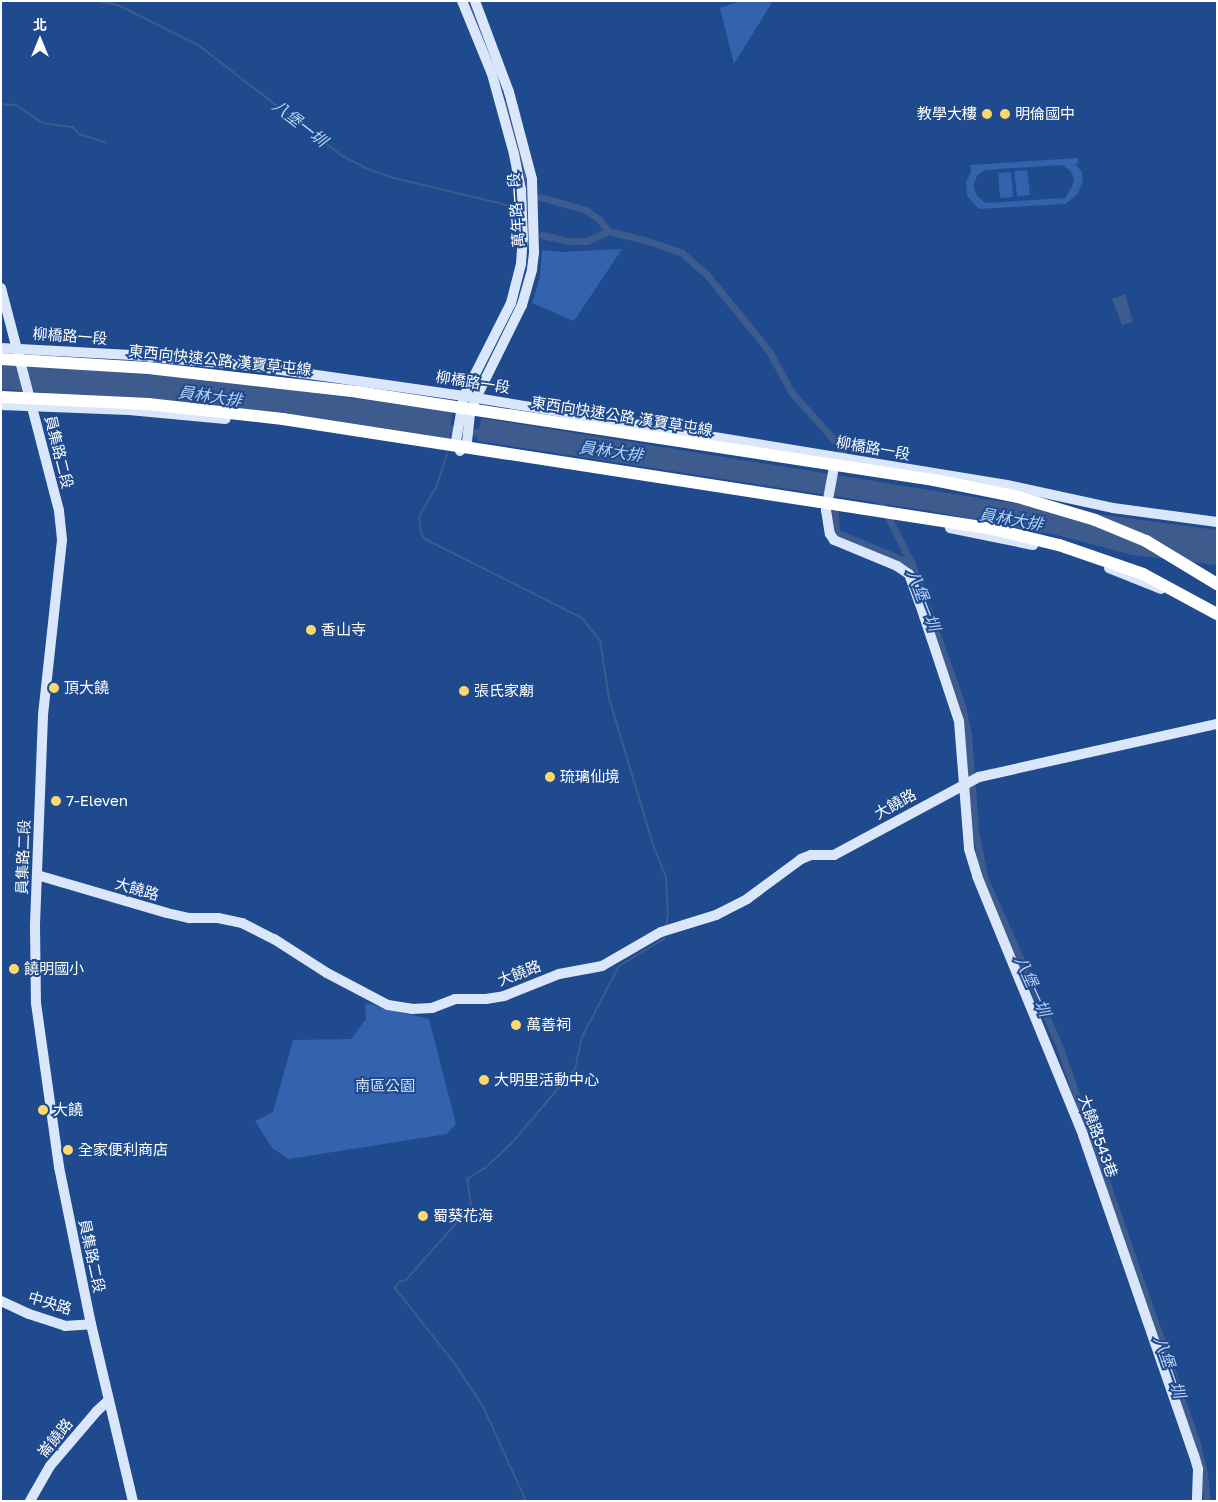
<!DOCTYPE html>
<meta charset="utf-8">
<style>
body{margin:0}
#map{position:relative;width:1218px;height:1502px;overflow:hidden;background:#1f4a8e;font-family:"Golos Text","Noto Sans TC",sans-serif}
div>[style]{position:absolute}
.green>*{inset:0;background:#3363ac;transform-origin:0 0}
.water>*{inset:0;background:#3d5b8d}
.stream>*{height:2px;margin:-1px;padding:0 1px;transform-origin:1px;border-radius:1px;background:#3d5b8d}
.canal>*{height:7px;margin:-3.5px;padding:0 3.5px;transform-origin:3.5px;border-radius:3.5px;background:#3d5b8d}
.secondary>*{height:10px;margin:-5px;padding:0 5px;transform-origin:5px;border-radius:5px;background:#dae6f9}
.highway-bridge>*{height:12px;margin:-6px;padding:0 6px;transform-origin:6px;border-radius:6px;background:#fff}
.dots>*{width:14px;height:14px;translate:-50% -50%;box-sizing:border-box;border:2px solid #1f4a8e;border-radius:50%}
span{translate:-50% -50%;white-space:nowrap;text-align:center;line-height:1.15;-webkit-text-stroke:4px #1f4a8e;paint-order:stroke}
.poi-label{font-size:15px;color:#fff}
.right{translate:-100% -50%;text-align:right}
.left{translate:0 -50%;text-align:left}
.street-label{font-size:15px;color:#fff}
.park-label{font-size:15px;color:#d3e2f9}
.water-label{font-size:16px;color:#bad1f4;font-style:italic}
.frame{position:absolute;inset:0;border:2px solid #fff;pointer-events:none}
.north{position:absolute;left:15px;top:15px;width:50px;height:50px;-webkit-text-stroke:4px #1f4a8e;paint-order:stroke;rotate:0deg;font-size:14px;font-weight:700;line-height:20px;text-align:center;color:#fff}
.north::after{content:'';display:block;margin:auto;width:18px;height:22px;background:#fff;clip-path:polygon(50% 0,100% 100%,50% 72%,0 100%)}
</style>
<div id="map">
<div class="green">
<i style="clip-path:polygon(741px 1px,773px 1px,734px 64px,720px 8px)"></i>
<i style="clip-path:polygon(evenodd,1078px 158px,1078px 163px,1075px 164px,1082px 172px,1083px 181px,1077px 195px,1065px 204px,979px 209px,967px 196px,966px 182px,971px 172px,970px 165px,1078px 158px,1062px 165px,1070px 170px,1074px 179px,1072px 187px,1065px 198px,986px 203px,977px 196px,973px 186px,977px 176px,985px 170px,1062px 165px)"></i>
<i style="left:1027px;top:170px;width:25px;height:13px;rotate:83deg"></i>
<i style="left:1011px;top:172px;width:25px;height:13px;rotate:85deg"></i>
<i style="clip-path:polygon(622px 249px,574px 321px,532px 303px,540px 277px,542px 250px,561px 252px)"></i>
<i style="clip-path:polygon(365px 1003px,429px 1019px,456px 1124px,447px 1134px,289px 1159px,272px 1148px,255px 1121px,273px 1112px,293px 1040px,351px 1039px,366px 1019px)"></i>
</div>
<div class="water">
<i style="clip-path:polygon(1125px 294px,1133px 322px,1122px 325px,1112px 299px)"></i>
<i style="clip-path:polygon(1px 363px,227px 381px,452px 412px,450px 439px,279px 412px,1px 389px)"></i>
<i style="clip-path:polygon(481px 418px,992px 500px,1217px 530px,1217px 565px,1132px 555px,1061px 536px,924px 510px,477px 441px)"></i>
</div>
<div class="stream">
<i style="left:97px;top:1px;width:21px;rotate:11deg"></i>
<i style="left:118px;top:5px;width:89px;rotate:26.6deg"></i>
<i style="left:198px;top:45px;width:180px;rotate:37.6deg"></i>
<i style="left:341px;top:155px;width:27px;rotate:28deg"></i>
<i style="left:365px;top:168px;width:31px;rotate:19deg"></i>
<i style="left:394px;top:178px;width:112px;rotate:13.4deg"></i>
<i style="left:503px;top:204px;width:17px;rotate:24deg"></i>
<i style="left:468px;top:1px;width:42px;rotate:67.7deg"></i>
<i style="left:487px;top:47px;width:10px;rotate:73deg"></i>
<i style="left:505px;top:102px;width:71px;rotate:74.4deg"></i>
<i style="left:524px;top:170px;width:26px;rotate:81deg"></i>
<i style="left:1px;top:104px;width:15px;rotate:4deg"></i>
<i style="left:16px;top:105px;width:32px;rotate:34deg"></i>
<i style="left:43px;top:123px;width:30px;rotate:8deg"></i>
<i style="left:73px;top:127px;width:9px;rotate:49deg"></i>
<i style="left:79px;top:134px;width:28px;rotate:18deg"></i>
<i style="left:447px;top:454px;width:35px;rotate:108deg"></i>
<i style="left:436px;top:487px;width:34px;rotate:120deg"></i>
<i style="left:419px;top:517px;width:17px;rotate:83deg"></i>
<i style="left:421px;top:534px;width:6px;rotate:51deg"></i>
<i style="left:425px;top:539px;width:176px;rotate:26.7deg"></i>
<i style="left:582px;top:618px;width:28px;rotate:51deg"></i>
<i style="left:600px;top:640px;width:59px;rotate:81.2deg"></i>
<i style="left:609px;top:698px;width:153px;rotate:73.3deg"></i>
<i style="left:653px;top:845px;width:35px;rotate:68deg"></i>
<i style="left:666px;top:877px;width:36px;rotate:87deg"></i>
<i style="left:668px;top:913px;width:14px;rotate:98deg"></i>
<i style="left:526px;top:1501px;width:104px;rotate:-114.4deg"></i>
<i style="left:483px;top:1406px;width:50px;rotate:-123.7deg"></i>
<i style="left:455px;top:1364px;width:97px;rotate:-128.3deg"></i>
<i style="left:395px;top:1288px;width:7px;rotate:-56deg"></i>
<i style="left:399px;top:1282px;width:7px;rotate:-16deg"></i>
<i style="left:406px;top:1280px;width:98px;rotate:-48.7deg"></i>
<i style="left:471px;top:1206px;width:27px;rotate:-98deg"></i>
<i style="left:467px;top:1179px;width:22px;rotate:-32deg"></i>
<i style="left:486px;top:1167px;width:33px;rotate:-43deg"></i>
<i style="left:510px;top:1145px;width:100px;rotate:-49.5deg"></i>
<i style="left:575px;top:1069px;width:33px;rotate:-78deg"></i>
<i style="left:582px;top:1037px;width:80px;rotate:-62.5deg"></i>
<i style="left:619px;top:966px;width:52px;rotate:-31deg"></i>
<i style="left:664px;top:939px;width:5px;rotate:-79deg"></i>
</div>
<div class="canal">
<i style="left:540px;top:197px;width:48px;rotate:15.8deg"></i>
<i style="left:586px;top:210px;width:16px;rotate:35deg"></i>
<i style="left:599px;top:219px;width:15px;rotate:53deg"></i>
<i style="left:608px;top:231px;width:38px;rotate:14deg"></i>
<i style="left:645px;top:240px;width:39px;rotate:19deg"></i>
<i style="left:682px;top:253px;width:33px;rotate:41deg"></i>
<i style="left:707px;top:275px;width:98px;rotate:50.8deg"></i>
<i style="left:769px;top:351px;width:48px;rotate:61.3deg"></i>
<i style="left:792px;top:393px;width:66px;rotate:48.1deg"></i>
<i style="left:836px;top:442px;width:13px;rotate:58deg"></i>
<i style="left:843px;top:453px;width:5px;rotate:101deg"></i>
<i style="left:542px;top:235px;width:28px;rotate:13deg"></i>
<i style="left:569px;top:241px;width:18px"></i>
<i style="left:587px;top:241px;width:23px;rotate:-25deg"></i>
<i style="left:443px;top:428px;width:44px;rotate:7.8deg"></i>
<i style="left:877px;top:496px;width:76px;rotate:62.8deg"></i>
<i style="left:835px;top:513px;width:19px;rotate:87deg"></i>
<i style="left:836px;top:532px;width:82px;rotate:22.8deg"></i>
<i style="left:912px;top:564px;width:150px;rotate:70.5deg"></i>
<i style="left:962px;top:705px;width:31px;rotate:79deg"></i>
<i style="left:968px;top:735px;width:94px;rotate:85.7deg"></i>
<i style="left:975px;top:829px;width:49px;rotate:79.4deg"></i>
<i style="left:984px;top:877px;width:187px;rotate:66deg"></i>
<i style="left:1060px;top:1048px;width:419px;rotate:70.9deg"></i>
<i style="left:1197px;top:1444px;width:31px;rotate:77deg"></i>
<i style="left:1204px;top:1474px;width:27px;rotate:84deg"></i>
</div>
<div class="secondary">
<i style="left:1px;top:288px;width:230px;rotate:75.4deg"></i>
<i style="left:59px;top:511px;width:29px;rotate:84deg"></i>
<i style="left:62px;top:540px;width:177px;rotate:96.2deg"></i>
<i style="left:43px;top:716px;width:209px;rotate:92.2deg"></i>
<i style="left:35px;top:925px;width:78px;rotate:89.3deg"></i>
<i style="left:36px;top:1003px;width:166px;rotate:82deg"></i>
<i style="left:59px;top:1167px;width:160px;rotate:78.5deg"></i>
<i style="left:91px;top:1324px;width:182px;rotate:76.7deg"></i>
<i style="left:1px;top:348px;width:130px;rotate:3.1deg"></i>
<i style="left:131px;top:355px;width:122px;rotate:5.2deg"></i>
<i style="left:253px;top:366px;width:213px;rotate:8.1deg"></i>
<i style="left:464px;top:396px;width:550px;rotate:9.31deg"></i>
<i style="left:1007px;top:485px;width:108px;rotate:12.2deg"></i>
<i style="left:1113px;top:508px;width:105px;rotate:7.7deg"></i>
<i style="left:1px;top:405px;width:128px;rotate:2.2deg"></i>
<i style="left:129px;top:410px;width:97px;rotate:5.3deg"></i>
<i style="left:460px;top:450px;width:10px;rotate:-114deg"></i>
<i style="left:456px;top:441px;width:46px;rotate:-79.9deg"></i>
<i style="left:464px;top:396px;width:104px;rotate:-63.2deg"></i>
<i style="left:511px;top:303px;width:40px;rotate:-75.6deg"></i>
<i style="left:521px;top:264px;width:26px;rotate:-86deg"></i>
<i style="left:523px;top:238px;width:48px;rotate:-92.4deg"></i>
<i style="left:521px;top:190px;width:37px;rotate:-101deg"></i>
<i style="left:514px;top:154px;width:83px;rotate:-105.4deg"></i>
<i style="left:492px;top:74px;width:79px;rotate:-112.3deg"></i>
<i style="left:460px;top:451px;width:11px;rotate:-52deg"></i>
<i style="left:467px;top:442px;width:29px;rotate:-84deg"></i>
<i style="left:470px;top:413px;width:16px;rotate:-68deg"></i>
<i style="left:476px;top:398px;width:104px;rotate:-63.7deg"></i>
<i style="left:522px;top:305px;width:37px;rotate:-74deg"></i>
<i style="left:532px;top:269px;width:17px;rotate:-83deg"></i>
<i style="left:534px;top:252px;width:73px;rotate:-91.6deg"></i>
<i style="left:532px;top:179px;width:90px;rotate:-104.8deg"></i>
<i style="left:509px;top:92px;width:97px;rotate:-110.5deg"></i>
<i style="left:832px;top:459px;width:8px;rotate:76deg"></i>
<i style="left:834px;top:467px;width:44px;rotate:100.5deg"></i>
<i style="left:826px;top:510px;width:24px;rotate:81deg"></i>
<i style="left:830px;top:534px;width:7px;rotate:56deg"></i>
<i style="left:834px;top:540px;width:68px;rotate:22.4deg"></i>
<i style="left:897px;top:566px;width:14px;rotate:34deg"></i>
<i style="left:909px;top:574px;width:38px;rotate:70deg"></i>
<i style="left:922px;top:610px;width:117px;rotate:71.6deg"></i>
<i style="left:959px;top:721px;width:128px;rotate:85.5deg"></i>
<i style="left:969px;top:849px;width:28px;rotate:73deg"></i>
<i style="left:977px;top:876px;width:280px;rotate:67.7deg"></i>
<i style="left:1083px;top:1135px;width:339px;rotate:70.9deg"></i>
<i style="left:1194px;top:1455px;width:15px;rotate:74deg"></i>
<i style="left:1198px;top:1469px;width:32px;rotate:92deg"></i>
<i style="left:950px;top:528px;width:85px;rotate:11.6deg"></i>
<i style="left:1109px;top:568px;width:56px;rotate:22deg"></i>
<i style="left:37px;top:875px;width:135px;rotate:16.3deg"></i>
<i style="left:167px;top:913px;width:23px;rotate:13deg"></i>
<i style="left:189px;top:918px;width:29px"></i>
<i style="left:218px;top:918px;width:25px;rotate:12deg"></i>
<i style="left:242px;top:923px;width:36px;rotate:27deg"></i>
<i style="left:274px;top:939px;width:63px;rotate:32.7deg"></i>
<i style="left:327px;top:973px;width:69px;rotate:27.7deg"></i>
<i style="left:388px;top:1005px;width:24px;rotate:9deg"></i>
<i style="left:412px;top:1009px;width:20px;rotate:-3deg"></i>
<i style="left:432px;top:1008px;width:25px;rotate:-21deg"></i>
<i style="left:455px;top:999px;width:31px"></i>
<i style="left:486px;top:999px;width:18px;rotate:-9deg"></i>
<i style="left:504px;top:996px;width:59px;rotate:-21.8deg"></i>
<i style="left:559px;top:974px;width:44px;rotate:-10.5deg"></i>
<i style="left:602px;top:966px;width:68px;rotate:-30deg"></i>
<i style="left:661px;top:932px;width:58px;rotate:-17.2deg"></i>
<i style="left:716px;top:915px;width:35px;rotate:-27deg"></i>
<i style="left:747px;top:899px;width:67px;rotate:-36.5deg"></i>
<i style="left:801px;top:859px;width:11px;rotate:-22deg"></i>
<i style="left:811px;top:855px;width:23px"></i>
<i style="left:834px;top:855px;width:165px;rotate:-28.3deg"></i>
<i style="left:979px;top:777px;width:244px;rotate:-12.6deg"></i>
<i style="left:1px;top:1301px;width:31px;rotate:25deg"></i>
<i style="left:29px;top:1314px;width:38px;rotate:18deg"></i>
<i style="left:65px;top:1326px;width:26px;rotate:-4deg"></i>
<i style="left:30px;top:1501px;width:40px;rotate:-60.3deg"></i>
<i style="left:50px;top:1466px;width:72px;rotate:-49.5deg"></i>
<i style="left:97px;top:1411px;width:16px;rotate:-43deg"></i>
</div>
<div class="highway-bridge">
<i style="left:1px;top:359px;width:147px;rotate:3.5deg"></i>
<i style="left:148px;top:368px;width:211px;rotate:6.5deg"></i>
<i style="left:358px;top:392px;width:583px;rotate:8.69deg"></i>
<i style="left:934px;top:480px;width:86px;rotate:11.4deg"></i>
<i style="left:1018px;top:497px;width:80px;rotate:16.6deg"></i>
<i style="left:1095px;top:520px;width:55px;rotate:22.4deg"></i>
<i style="left:1146px;top:541px;width:83px;rotate:31.2deg"></i>
<i style="left:1px;top:397px;width:147px;rotate:2.7deg"></i>
<i style="left:148px;top:404px;width:136px;rotate:6.3deg"></i>
<i style="left:283px;top:419px;width:713px;rotate:8.79deg"></i>
<i style="left:988px;top:528px;width:73px;rotate:13.5deg"></i>
<i style="left:1059px;top:545px;width:89px;rotate:19deg"></i>
<i style="left:1143px;top:574px;width:84px;rotate:28.4deg"></i>
</div>
<div class="dots">
<i style="left:987px;top:114px;background:#fbd96e"></i>
<i style="left:1005px;top:114px;background:#fbd96e"></i>
<i style="left:311px;top:630px;background:#fbd96e"></i>
<i style="left:54px;top:688px;background:#fbd96e"></i>
<i style="left:464px;top:691px;background:#fbd96e"></i>
<i style="left:550px;top:777px;background:#fbd96e"></i>
<i style="left:56px;top:801px;background:#fbd96e"></i>
<i style="left:14px;top:969px;background:#fbd96e"></i>
<i style="left:516px;top:1025px;background:#fbd96e"></i>
<i style="left:484px;top:1080px;background:#fbd96e"></i>
<i style="left:43px;top:1110px;background:#fbd96e"></i>
<i style="left:68px;top:1150px;background:#fbd96e"></i>
<i style="left:423px;top:1216px;background:#fbd96e"></i>
</div>
<div class="poi-label">
<span class="right" style="left:977px;top:114px">教學大樓</span>
<span class="left" style="left:1015px;top:114px">明倫國中</span>
<span class="left" style="left:321px;top:630px">香山寺</span>
<span class="left" style="left:64px;top:688px">頂大饒</span>
<span class="left" style="left:474px;top:691px">張氏家廟</span>
<span class="left" style="left:560px;top:777px">琉璃仙境</span>
<span class="left" style="left:66px;top:801px">7-Eleven</span>
<span class="left" style="left:24px;top:969px">饒明國小</span>
<span class="left" style="left:526px;top:1025px">萬善祠</span>
<span class="left" style="left:494px;top:1080px">大明里活動中心</span>
<span class="left" style="left:53px;top:1110px">大饒</span>
<span class="left" style="left:78px;top:1150px">全家便利商店</span>
<span class="left" style="left:433px;top:1216px">蜀葵花海</span>
</div>
<div class="street-label">
<span style="left:516px;top:210px;rotate:-94deg">萬年路一段</span>
<span style="left:70px;top:336px;rotate:4deg">柳橋路一段</span>
<span style="left:220px;top:360px;rotate:6deg">東西向快速公路 漢寶草屯線</span>
<span style="left:473px;top:382px;rotate:9deg">柳橋路一段</span>
<span style="left:622px;top:416px;rotate:9deg">東西向快速公路 漢寶草屯線</span>
<span style="left:873px;top:448px;rotate:10deg">柳橋路一段</span>
<span style="left:59px;top:452px;rotate:76deg">員集路二段</span>
<span style="left:895px;top:804px;rotate:-29deg">大饒路</span>
<span style="left:23px;top:857px;rotate:-88deg">員集路二段</span>
<span style="left:137px;top:889px;rotate:16deg">大饒路</span>
<span style="left:519px;top:973px;rotate:-21deg">大饒路</span>
<span style="left:1098px;top:1136px;rotate:70deg">大饒路543巷</span>
<span style="left:92px;top:1256px;rotate:78deg">員集路二段</span>
<span style="left:50px;top:1303px;rotate:17deg">中央路</span>
<span style="left:55px;top:1438px;rotate:-51deg">崙饒路</span>
</div>
<div class="park-label">
<span style="left:385px;top:1086px">南區公園</span>
</div>
<div class="water-label">
<span style="left:300px;top:123px;rotate:38deg">八堡一圳</span>
<span style="left:210px;top:396px;rotate:8deg">員林大排</span>
<span style="left:611px;top:451px;rotate:8deg">員林大排</span>
<span style="left:1011px;top:519px;rotate:10deg">員林大排</span>
<span style="left:924px;top:600px;rotate:69deg">八堡一圳</span>
<span style="left:1033px;top:986px;rotate:66deg">八堡一圳</span>
<span style="left:1170px;top:1367px;rotate:71deg">八堡一圳</span>
</div>
<div class="frame"></div>
<div class="north">北</div>
</div>
